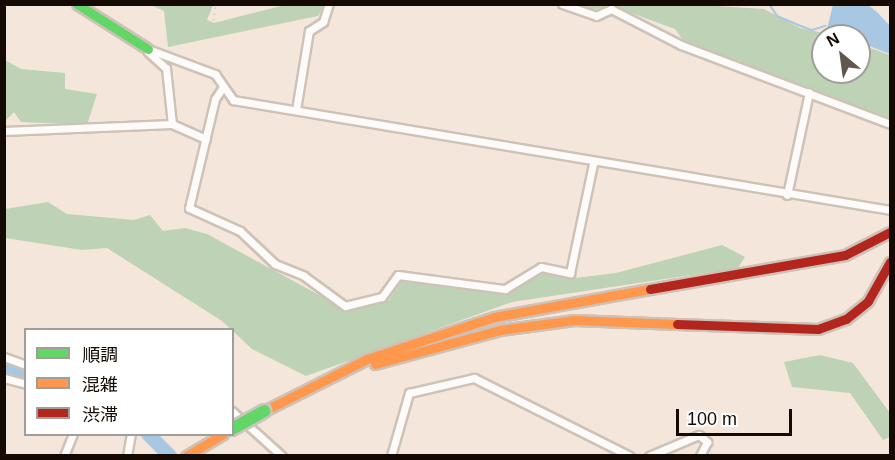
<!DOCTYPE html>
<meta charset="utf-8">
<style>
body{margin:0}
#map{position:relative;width:895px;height:460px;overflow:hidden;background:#f4e6da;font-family:Helvetica,"Noto Sans JP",sans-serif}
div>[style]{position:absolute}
.forest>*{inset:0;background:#bed3b5}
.water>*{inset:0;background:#a8c7e2}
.stream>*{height:2px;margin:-1px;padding:0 1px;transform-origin:1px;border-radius:1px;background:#a8c7e2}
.river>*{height:14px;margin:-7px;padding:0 7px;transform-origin:7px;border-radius:7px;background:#a8c7e2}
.path>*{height:1.5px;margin-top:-0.75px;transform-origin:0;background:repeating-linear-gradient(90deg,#d5d2ce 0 1.5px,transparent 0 6px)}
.roads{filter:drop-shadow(2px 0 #cec2b7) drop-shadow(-2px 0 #cec2b7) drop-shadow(0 2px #cec2b7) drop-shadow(0 -2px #cec2b7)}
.street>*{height:7px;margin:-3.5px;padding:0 3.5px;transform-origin:3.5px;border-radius:3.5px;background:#fdfbf9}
.fast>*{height:9px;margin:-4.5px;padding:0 4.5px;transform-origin:4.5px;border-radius:4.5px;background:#63d668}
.slow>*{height:9px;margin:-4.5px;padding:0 4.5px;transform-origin:4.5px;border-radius:4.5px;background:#ff974d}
.jam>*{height:9px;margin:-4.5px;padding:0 4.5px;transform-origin:4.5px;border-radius:4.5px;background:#b3261e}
.bridges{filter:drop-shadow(2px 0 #ccc5bf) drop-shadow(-2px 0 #ccc5bf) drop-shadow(0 2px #ccc5bf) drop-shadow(0 -2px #ccc5bf)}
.fast-bridge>*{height:12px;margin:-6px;padding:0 6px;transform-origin:6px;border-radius:6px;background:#63d668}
span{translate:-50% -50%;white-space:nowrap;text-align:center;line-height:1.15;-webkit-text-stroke:6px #fff;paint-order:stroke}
.frame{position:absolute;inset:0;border:6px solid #140a03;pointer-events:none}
.legend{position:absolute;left:24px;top:328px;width:210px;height:108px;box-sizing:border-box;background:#fff;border:2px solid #a19d9a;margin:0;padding:8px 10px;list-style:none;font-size:18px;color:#140a03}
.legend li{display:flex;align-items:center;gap:12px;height:30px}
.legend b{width:30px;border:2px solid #a19d9a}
.north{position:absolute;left:811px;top:24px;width:60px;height:60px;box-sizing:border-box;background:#fff;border:2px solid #a19d9a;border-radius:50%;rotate:331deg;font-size:16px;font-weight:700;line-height:24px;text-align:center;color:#140a03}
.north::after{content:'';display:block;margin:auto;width:21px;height:27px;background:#62574e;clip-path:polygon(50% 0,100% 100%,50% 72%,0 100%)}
.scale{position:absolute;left:676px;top:409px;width:116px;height:27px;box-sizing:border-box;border:3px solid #140a03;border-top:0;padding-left:8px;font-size:18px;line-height:21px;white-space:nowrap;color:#140a03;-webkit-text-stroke:4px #fff;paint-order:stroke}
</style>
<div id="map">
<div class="forest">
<i style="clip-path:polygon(685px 4px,764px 9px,800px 28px,838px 36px,823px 36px,823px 72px,859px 72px,859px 44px,890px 55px,890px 118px,685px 43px,675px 29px,612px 6px,591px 10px,579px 5px)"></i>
<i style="clip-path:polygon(151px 5px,213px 5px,207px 20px,214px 23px,285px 5px,324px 5px,318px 16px,168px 47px,164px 11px)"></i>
<i style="clip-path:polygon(5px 60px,21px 69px,65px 73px,65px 89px,97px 94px,87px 125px,21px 122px,14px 112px,5px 121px)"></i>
<i style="clip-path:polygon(48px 202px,67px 214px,134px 220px,150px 215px,163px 231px,185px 228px,207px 234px,343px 308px,389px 300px,403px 279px,511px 292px,542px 273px,575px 278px,616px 273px,722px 245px,745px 257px,738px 268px,512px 302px,306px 376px,252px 349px,222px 321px,107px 248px,82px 250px,5px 238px,5px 209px)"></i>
<i style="clip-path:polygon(820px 355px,853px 363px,890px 413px,890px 437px,883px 440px,850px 393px,792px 387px,784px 362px)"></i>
</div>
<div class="water">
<i style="clip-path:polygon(833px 5px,868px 5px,878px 13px,890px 26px,890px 54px,859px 42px,859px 36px,827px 29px)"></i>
</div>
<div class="stream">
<i style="left:769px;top:4px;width:14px;rotate:56deg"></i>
<i style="left:777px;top:16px;width:23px;rotate:23deg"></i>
<i style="left:798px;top:25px;width:15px;rotate:20deg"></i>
<i style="left:812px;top:30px;width:14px;rotate:-17deg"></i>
</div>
<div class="river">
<i style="left:4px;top:368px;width:23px;rotate:15deg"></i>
<i style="left:148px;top:434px;width:31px;rotate:45deg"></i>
</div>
<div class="path">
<i style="left:213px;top:21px;width:17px;rotate:-80deg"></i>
</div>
<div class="roads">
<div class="street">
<i style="left:562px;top:4px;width:36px;rotate:19deg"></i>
<i style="left:596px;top:16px;width:17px;rotate:-25deg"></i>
<i style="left:611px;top:9px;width:79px;rotate:27.2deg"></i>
<i style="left:681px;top:45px;width:223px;rotate:20.7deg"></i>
<i style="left:148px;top:49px;width:72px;rotate:20.5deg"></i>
<i style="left:215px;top:74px;width:32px;rotate:55deg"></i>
<i style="left:233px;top:100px;width:666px;rotate:9.5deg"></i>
<i style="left:148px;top:52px;width:24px;rotate:42deg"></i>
<i style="left:166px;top:68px;width:56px;rotate:83.9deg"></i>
<i style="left:223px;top:87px;width:14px;rotate:124deg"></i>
<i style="left:215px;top:99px;width:112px;rotate:103.4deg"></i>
<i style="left:189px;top:208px;width:56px;rotate:24.3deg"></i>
<i style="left:240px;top:231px;width:48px;rotate:43.3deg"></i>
<i style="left:275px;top:264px;width:31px;rotate:22deg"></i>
<i style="left:304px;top:276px;width:51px;rotate:36.2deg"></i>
<i style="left:345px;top:306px;width:38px;rotate:-14deg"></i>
<i style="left:382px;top:297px;width:27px;rotate:-54deg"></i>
<i style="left:398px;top:275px;width:108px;rotate:7.5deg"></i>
<i style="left:505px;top:289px;width:42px;rotate:-31.4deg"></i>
<i style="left:541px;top:267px;width:30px;rotate:12deg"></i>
<i style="left:570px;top:273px;width:111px;rotate:-78.1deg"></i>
<i style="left:296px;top:110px;width:80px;rotate:-80.7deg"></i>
<i style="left:309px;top:31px;width:17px;rotate:-33deg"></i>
<i style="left:323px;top:22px;width:19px;rotate:-72deg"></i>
<i style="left:4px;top:131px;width:168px;rotate:-2.4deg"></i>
<i style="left:172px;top:124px;width:37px;rotate:24deg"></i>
<i style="left:787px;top:195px;width:105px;rotate:-77.9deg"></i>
<i style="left:4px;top:357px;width:23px;rotate:20deg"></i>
<i style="left:4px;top:378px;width:23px;rotate:15deg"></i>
<i style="left:232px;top:411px;width:67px;rotate:42deg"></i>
<i style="left:64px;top:456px;width:24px;rotate:-68deg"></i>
<i style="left:127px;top:456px;width:22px;rotate:-80deg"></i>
<i style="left:391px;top:456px;width:66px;rotate:-74.1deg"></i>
<i style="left:409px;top:393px;width:67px;rotate:-13deg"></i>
<i style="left:474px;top:378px;width:174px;rotate:26.6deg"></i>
<i style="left:649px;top:456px;width:54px;rotate:-22.8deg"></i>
<i style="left:699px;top:435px;width:11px;rotate:41deg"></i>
<i style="left:707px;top:442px;width:16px;rotate:117deg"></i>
</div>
<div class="fast">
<i style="left:77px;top:4px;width:84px;rotate:32.4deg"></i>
</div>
<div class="slow">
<i style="left:375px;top:364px;width:130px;rotate:-15.2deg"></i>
<i style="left:500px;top:330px;width:75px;rotate:-7.7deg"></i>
<i style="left:574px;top:320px;width:103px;rotate:2.2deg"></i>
<i style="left:264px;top:411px;width:115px;rotate:-26.8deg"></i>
<i style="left:367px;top:359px;width:134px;rotate:-18.3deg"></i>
<i style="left:494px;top:317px;width:158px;rotate:-10.2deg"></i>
<i style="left:186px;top:456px;width:43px;rotate:-30.7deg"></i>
</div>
<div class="jam">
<i style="left:650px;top:289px;width:198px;rotate:-9.9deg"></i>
<i style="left:845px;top:255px;width:51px;rotate:-27.1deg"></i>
<i style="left:677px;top:324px;width:141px;rotate:2deg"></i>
<i style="left:818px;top:329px;width:30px;rotate:-20deg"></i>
<i style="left:846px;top:319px;width:28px;rotate:-39deg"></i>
<i style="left:868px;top:301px;width:45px;rotate:-60.6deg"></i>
</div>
</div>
<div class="bridges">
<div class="fast-bridge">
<i style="left:232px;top:429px;width:37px;rotate:-29deg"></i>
</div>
</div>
<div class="frame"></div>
<ul class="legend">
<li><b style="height:8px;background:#63d668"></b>順調</li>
<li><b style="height:8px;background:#ff974d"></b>混雑</li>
<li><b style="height:8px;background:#b3261e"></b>渋滞</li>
</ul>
<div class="north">N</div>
<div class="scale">100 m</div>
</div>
